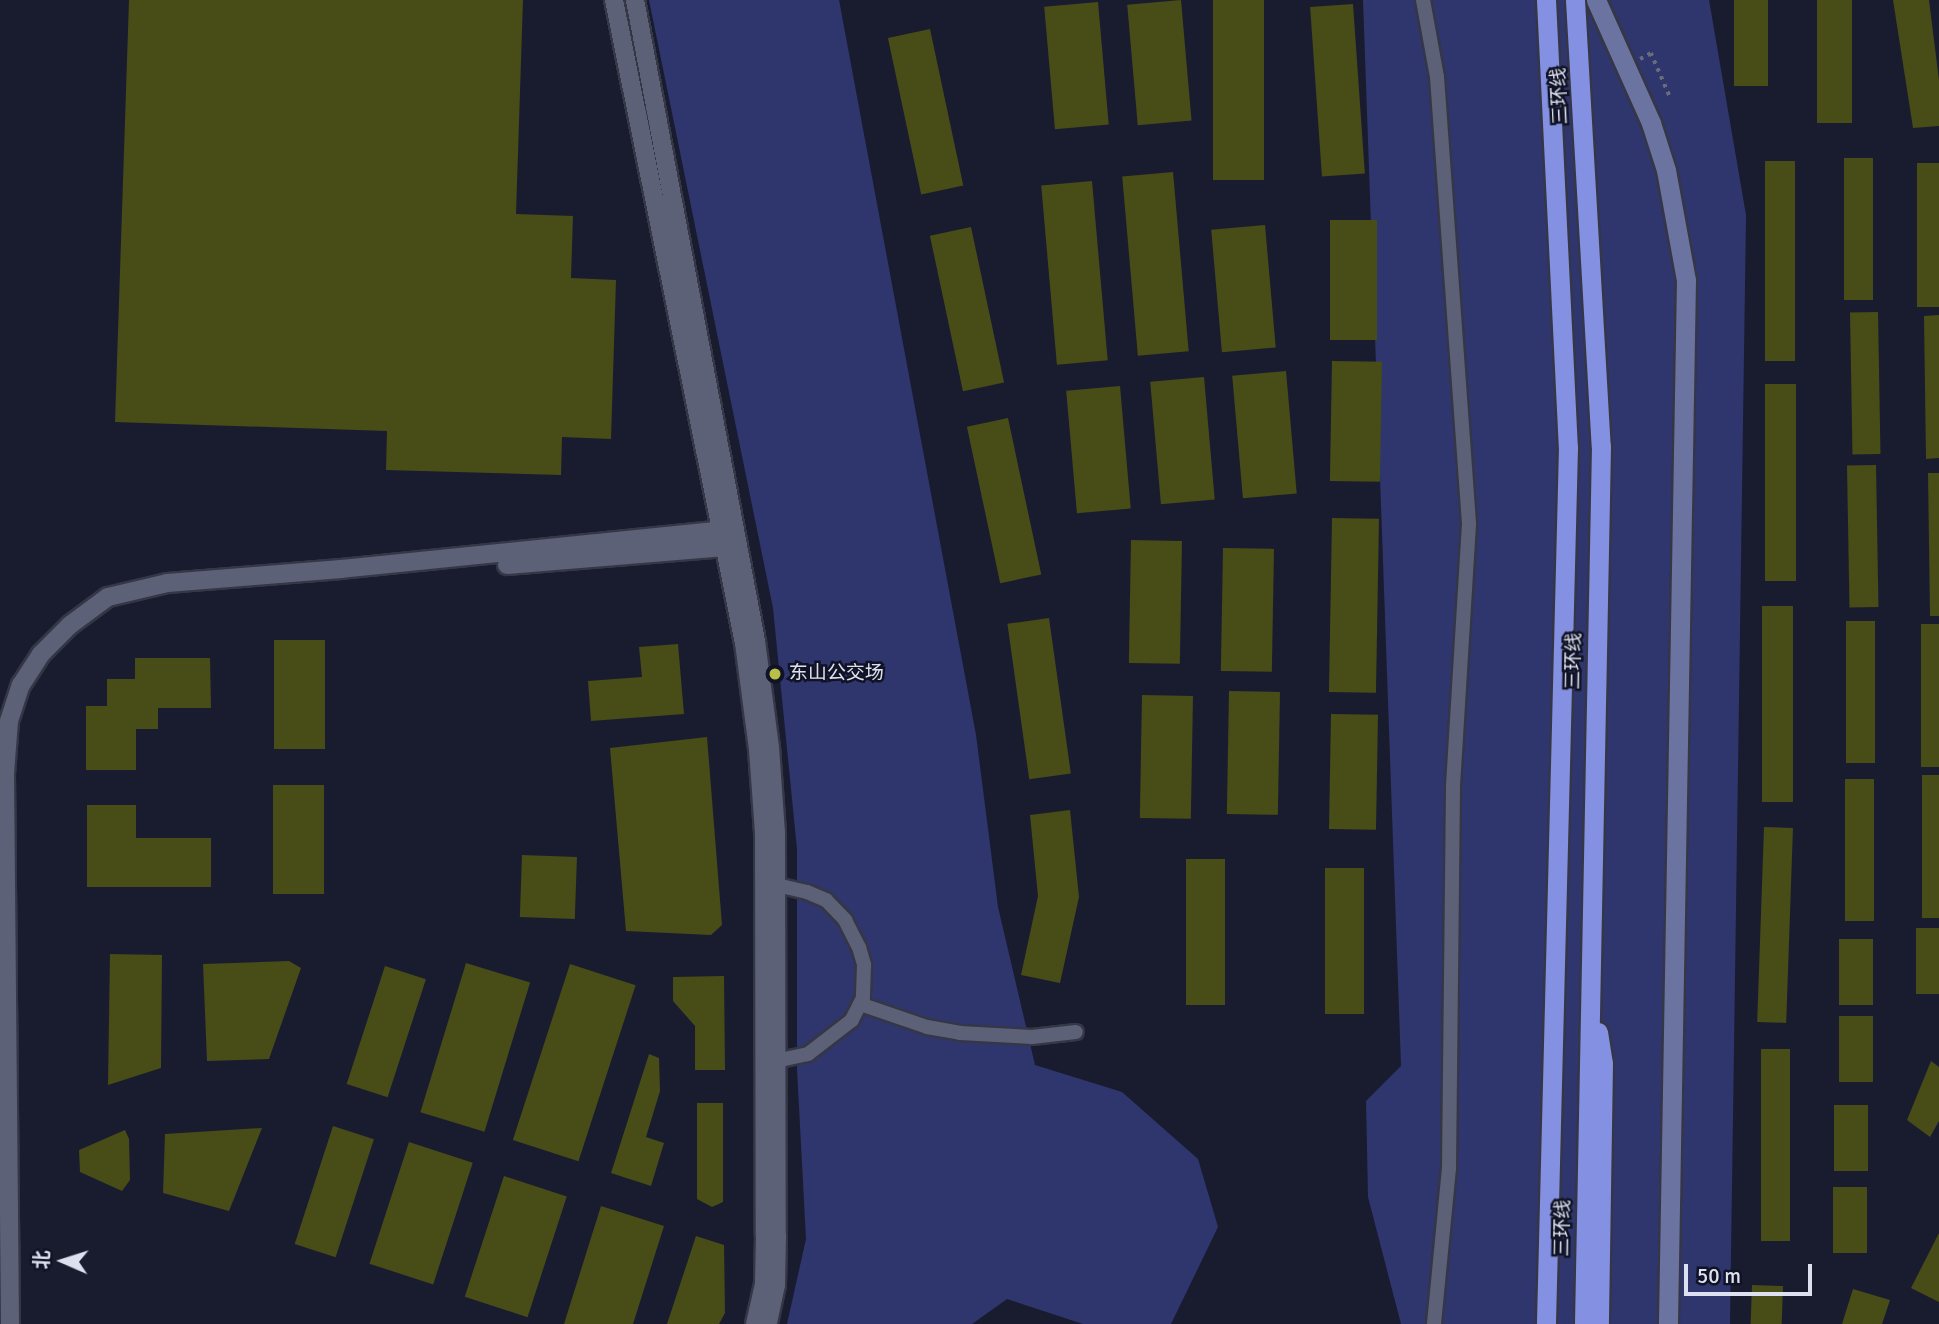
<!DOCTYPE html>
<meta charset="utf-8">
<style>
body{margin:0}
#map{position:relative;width:1939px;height:1324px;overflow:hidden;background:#191c2f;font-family:Signika,"Noto Sans SC",sans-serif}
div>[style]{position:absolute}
.green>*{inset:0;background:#2f366e}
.building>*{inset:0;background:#484c17;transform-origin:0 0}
.path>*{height:3.5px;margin-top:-1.75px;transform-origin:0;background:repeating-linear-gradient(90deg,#696c7d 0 3.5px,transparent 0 8.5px)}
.roads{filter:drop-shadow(2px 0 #353646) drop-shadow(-2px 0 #353646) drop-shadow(0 2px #353646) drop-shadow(0 -2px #353646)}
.minor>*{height:14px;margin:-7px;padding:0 7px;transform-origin:7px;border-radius:7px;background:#5c6178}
.tertiary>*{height:18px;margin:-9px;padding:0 9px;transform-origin:9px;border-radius:9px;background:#5c6178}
.secondary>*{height:19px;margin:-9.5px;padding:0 9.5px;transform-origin:9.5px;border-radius:9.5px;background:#6b73a0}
.trunk>*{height:19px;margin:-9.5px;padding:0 9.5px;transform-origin:9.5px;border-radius:9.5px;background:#8491e2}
.dots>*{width:19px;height:19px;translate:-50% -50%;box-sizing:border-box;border:4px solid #101325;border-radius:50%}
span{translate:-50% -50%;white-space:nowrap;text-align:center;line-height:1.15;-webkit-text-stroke:5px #101325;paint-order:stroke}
.street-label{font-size:19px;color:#dde0ee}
.poi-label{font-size:19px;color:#dde0ee}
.left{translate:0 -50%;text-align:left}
.north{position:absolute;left:28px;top:1226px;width:70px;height:70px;-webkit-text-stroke:5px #101325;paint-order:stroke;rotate:273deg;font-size:19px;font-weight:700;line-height:28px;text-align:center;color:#dde0ee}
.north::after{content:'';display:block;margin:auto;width:24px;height:32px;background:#dde0ee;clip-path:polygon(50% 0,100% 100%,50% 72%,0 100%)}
.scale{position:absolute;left:1684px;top:1264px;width:128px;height:32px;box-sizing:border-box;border:4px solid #dde0ee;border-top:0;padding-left:9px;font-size:21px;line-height:24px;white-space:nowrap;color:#dde0ee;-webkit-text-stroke:5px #101325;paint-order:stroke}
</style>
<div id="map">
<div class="green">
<i style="clip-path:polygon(649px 0,839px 0,976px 735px,998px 907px,1035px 1065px,1122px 1092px,1198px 1159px,1218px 1227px,1171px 1324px,1083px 1324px,1007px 1299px,972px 1324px,787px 1324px,806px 1239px,797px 1069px,797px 849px,773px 608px)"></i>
<i style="clip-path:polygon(1363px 0,1709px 0,1746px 215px,1730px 1324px,1401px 1324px,1368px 1197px,1366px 1101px,1401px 1066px)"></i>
</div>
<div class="building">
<i style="clip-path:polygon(129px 0,523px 0,516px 214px,573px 216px,571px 278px,616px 280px,611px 439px,562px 437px,561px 475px,386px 470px,387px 431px,115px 422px)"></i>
<i style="left:1181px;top:0;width:121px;height:54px;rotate:85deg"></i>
<i style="left:1213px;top:0;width:51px;height:180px"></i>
<i style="left:1734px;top:0;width:34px;height:86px"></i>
<i style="left:1817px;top:0;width:35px;height:123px"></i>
<i style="clip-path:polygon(1893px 0,1929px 0,1939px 80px,1939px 126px,1913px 128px)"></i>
<i style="left:1098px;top:2px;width:123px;height:54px;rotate:85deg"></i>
<i style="left:1353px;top:4px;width:170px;height:43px;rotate:86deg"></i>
<i style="left:930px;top:29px;width:160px;height:43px;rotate:78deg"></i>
<i style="left:1873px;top:158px;width:142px;height:29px;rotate:90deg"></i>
<i style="left:1765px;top:161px;width:30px;height:200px"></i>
<i style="left:1917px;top:163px;width:22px;height:144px"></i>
<i style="left:1173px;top:172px;width:180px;height:51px;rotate:85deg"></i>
<i style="left:1092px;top:181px;width:180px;height:51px;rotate:85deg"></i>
<i style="left:1377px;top:220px;width:120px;height:47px;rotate:90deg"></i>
<i style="left:1265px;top:225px;width:123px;height:54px;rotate:85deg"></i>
<i style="left:971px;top:227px;width:159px;height:42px;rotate:78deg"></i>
<i style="left:1878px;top:312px;width:142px;height:28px;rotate:89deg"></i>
<i style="clip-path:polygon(1939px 315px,1939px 458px,1926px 459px,1924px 316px)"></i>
<i style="left:1332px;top:361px;width:50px;height:120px;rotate:1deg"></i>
<i style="left:1286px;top:371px;width:123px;height:54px;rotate:85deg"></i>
<i style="left:1204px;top:377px;width:123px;height:54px;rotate:85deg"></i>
<i style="left:1765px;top:384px;width:31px;height:197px"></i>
<i style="left:1120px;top:386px;width:123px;height:54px;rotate:85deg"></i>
<i style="left:1008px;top:418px;width:160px;height:42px;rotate:78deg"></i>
<i style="left:1876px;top:465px;width:142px;height:29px;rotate:89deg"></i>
<i style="clip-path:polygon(1928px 473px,1939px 473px,1939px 616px,1930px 616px)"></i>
<i style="left:1332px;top:518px;width:47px;height:174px;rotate:1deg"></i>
<i style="left:1131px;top:540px;width:51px;height:123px;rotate:1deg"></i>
<i style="left:1223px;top:548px;width:51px;height:123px;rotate:1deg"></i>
<i style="left:1762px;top:606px;width:31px;height:196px"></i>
<i style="left:1049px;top:618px;width:157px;height:42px;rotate:82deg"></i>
<i style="left:1875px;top:621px;width:142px;height:29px;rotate:90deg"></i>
<i style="left:1921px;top:624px;width:18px;height:143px"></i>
<i style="left:325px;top:640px;width:109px;height:51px;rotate:90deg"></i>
<i style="clip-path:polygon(678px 644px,684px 714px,591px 721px,588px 681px,642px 677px,639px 647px)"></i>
<i style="clip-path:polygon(135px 658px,210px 658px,211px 708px,158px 708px,158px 729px,136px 729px,136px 770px,86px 770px,86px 706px,107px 706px,107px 679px,135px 679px)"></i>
<i style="left:1229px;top:691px;width:51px;height:123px;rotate:1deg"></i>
<i style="left:1142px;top:695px;width:51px;height:123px;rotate:1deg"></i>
<i style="left:1331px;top:714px;width:47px;height:115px;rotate:1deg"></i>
<i style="clip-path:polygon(707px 737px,722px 925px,711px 935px,626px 931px,610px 748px)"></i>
<i style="left:1939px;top:775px;width:143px;height:17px;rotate:90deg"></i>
<i style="left:1874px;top:779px;width:142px;height:29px;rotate:90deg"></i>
<i style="left:273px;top:785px;width:51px;height:109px"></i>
<i style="clip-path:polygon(87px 805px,136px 805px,136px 838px,211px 838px,211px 887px,87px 887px)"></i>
<i style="clip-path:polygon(1070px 810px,1079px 897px,1060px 983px,1021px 975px,1038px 896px,1030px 815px)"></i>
<i style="left:1764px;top:827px;width:29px;height:195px;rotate:2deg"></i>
<i style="left:522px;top:855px;width:55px;height:62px;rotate:2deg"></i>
<i style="left:1186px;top:859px;width:39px;height:146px"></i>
<i style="left:1325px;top:868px;width:39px;height:146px"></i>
<i style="left:1939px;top:928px;width:66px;height:23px;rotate:90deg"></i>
<i style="left:1873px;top:939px;width:66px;height:34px;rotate:90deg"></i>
<i style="clip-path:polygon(110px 954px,162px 955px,161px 1068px,108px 1085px)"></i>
<i style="clip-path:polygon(289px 961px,301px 968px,269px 1059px,207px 1061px,203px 964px)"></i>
<i style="left:466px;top:963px;width:67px;height:156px;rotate:17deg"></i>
<i style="left:570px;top:964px;width:69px;height:185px;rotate:18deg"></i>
<i style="left:385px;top:966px;width:43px;height:124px;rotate:18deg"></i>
<i style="clip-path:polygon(724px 976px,725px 1070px,695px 1070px,695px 1026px,673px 1001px,673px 977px)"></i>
<i style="left:1873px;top:1016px;width:66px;height:34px;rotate:90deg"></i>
<i style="left:1761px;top:1049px;width:29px;height:192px"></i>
<i style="clip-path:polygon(649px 1054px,659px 1058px,660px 1091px,646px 1137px,664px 1143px,651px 1186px,611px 1173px)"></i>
<i style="clip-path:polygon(1931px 1061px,1939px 1067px,1939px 1121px,1930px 1137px,1907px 1120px)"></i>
<i style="clip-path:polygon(697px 1103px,723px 1103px,723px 1202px,712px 1207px,697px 1199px)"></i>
<i style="left:1868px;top:1105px;width:66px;height:34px;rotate:90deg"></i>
<i style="left:333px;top:1126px;width:43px;height:124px;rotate:18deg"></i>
<i style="clip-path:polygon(262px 1128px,229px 1211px,163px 1193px,165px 1134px)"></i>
<i style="clip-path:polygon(125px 1130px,129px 1139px,130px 1180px,122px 1191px,80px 1172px,79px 1150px)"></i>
<i style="left:409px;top:1142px;width:67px;height:128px;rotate:18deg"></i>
<i style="left:504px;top:1176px;width:66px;height:127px;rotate:18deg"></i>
<i style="left:1867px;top:1187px;width:66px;height:34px;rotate:90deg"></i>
<i style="clip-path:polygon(601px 1206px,664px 1226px,633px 1324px,564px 1324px)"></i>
<i style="clip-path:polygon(1939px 1233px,1939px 1302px,1911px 1288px)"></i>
<i style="clip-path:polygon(696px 1236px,724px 1245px,725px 1313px,719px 1324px,667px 1324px)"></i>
<i style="left:1752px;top:1285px;width:31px;height:39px;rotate:2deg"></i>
<i style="clip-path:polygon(1853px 1289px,1890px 1300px,1882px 1324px,1842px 1324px)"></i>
</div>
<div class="path">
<i style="left:1640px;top:59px;width:13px;rotate:-29deg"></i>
<i style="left:1651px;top:53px;width:48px;rotate:66.6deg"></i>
</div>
<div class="roads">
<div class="minor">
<i style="left:1423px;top:0;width:78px;rotate:79.7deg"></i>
<i style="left:1437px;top:77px;width:448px;rotate:85.9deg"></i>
<i style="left:1469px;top:524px;width:263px;rotate:93.5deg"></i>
<i style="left:1453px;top:787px;width:381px;rotate:90.6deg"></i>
<i style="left:1449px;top:1168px;width:157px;rotate:95.5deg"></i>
<i style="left:768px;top:883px;width:40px;rotate:13deg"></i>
<i style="left:807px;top:892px;width:21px;rotate:23deg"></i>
<i style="left:826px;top:900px;width:28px;rotate:46deg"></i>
<i style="left:845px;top:920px;width:30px;rotate:63deg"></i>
<i style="left:859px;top:947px;width:19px;rotate:74deg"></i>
<i style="left:864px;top:965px;width:33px;rotate:92deg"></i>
<i style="left:863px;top:998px;width:25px;rotate:117deg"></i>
<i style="left:852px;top:1020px;width:56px;rotate:142.3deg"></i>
<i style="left:808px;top:1054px;width:40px;rotate:168deg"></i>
<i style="left:860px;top:1004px;width:71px;rotate:18.9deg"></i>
<i style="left:927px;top:1027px;width:34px;rotate:10deg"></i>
<i style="left:960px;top:1033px;width:72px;rotate:3.2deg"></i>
<i style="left:1032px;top:1037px;width:44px;rotate:-6.5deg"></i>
</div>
<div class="tertiary">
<i style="left:614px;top:0;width:656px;rotate:78.57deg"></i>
<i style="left:744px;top:643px;width:107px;rotate:82.5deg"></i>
<i style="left:758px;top:749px;width:83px;rotate:85.9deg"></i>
<i style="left:764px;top:832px;width:403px;rotate:89.9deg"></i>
<i style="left:765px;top:1235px;width:49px;rotate:91.2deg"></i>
<i style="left:764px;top:1284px;width:41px;rotate:102.7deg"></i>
<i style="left:635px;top:0;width:652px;rotate:79.31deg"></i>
<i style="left:756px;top:641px;width:107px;rotate:82.5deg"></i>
<i style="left:770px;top:747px;width:85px;rotate:86deg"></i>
<i style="left:776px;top:832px;width:404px;rotate:89.9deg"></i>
<i style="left:777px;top:1236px;width:49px;rotate:91.2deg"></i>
<i style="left:776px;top:1285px;width:40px;rotate:102deg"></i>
<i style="left:507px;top:565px;width:231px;rotate:-4.7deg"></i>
<i style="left:10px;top:1324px;width:550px;rotate:-90.52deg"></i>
<i style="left:5px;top:774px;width:53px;rotate:-85.7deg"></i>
<i style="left:9px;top:721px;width:38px;rotate:-72deg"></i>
<i style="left:21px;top:685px;width:37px;rotate:-57deg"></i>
<i style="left:41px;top:654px;width:41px;rotate:-45deg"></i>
<i style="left:70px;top:625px;width:47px;rotate:-36.4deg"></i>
<i style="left:108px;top:597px;width:61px;rotate:-13.3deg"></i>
<i style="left:167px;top:583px;width:175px;rotate:-4.6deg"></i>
<i style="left:341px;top:569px;width:394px;rotate:-5.8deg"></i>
</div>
<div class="secondary">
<i style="left:1596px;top:0;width:135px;rotate:65.9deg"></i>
<i style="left:1651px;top:123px;width:49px;rotate:72.3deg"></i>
<i style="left:1666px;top:170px;width:112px;rotate:79.7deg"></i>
<i style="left:1686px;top:280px;width:1044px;rotate:90.99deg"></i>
</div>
<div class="trunk">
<i style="left:1546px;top:0;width:448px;rotate:87.2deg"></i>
<i style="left:1568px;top:447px;width:877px;rotate:91.44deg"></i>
<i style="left:1575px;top:0;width:447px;rotate:86.7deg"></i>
<i style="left:1601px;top:446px;width:878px;rotate:91.11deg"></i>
<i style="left:1598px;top:1032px;width:31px;rotate:81deg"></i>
<i style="left:1603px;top:1063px;width:261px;rotate:90.9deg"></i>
</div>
</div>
<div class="dots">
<i style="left:775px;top:674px;background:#b8c147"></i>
</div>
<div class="street-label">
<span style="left:1560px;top:96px;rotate:-93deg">三环线</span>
<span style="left:1574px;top:661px;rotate:-89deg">三环线</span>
<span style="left:1563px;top:1228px;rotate:-89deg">三环线</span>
</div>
<div class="poi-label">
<span class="left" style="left:789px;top:674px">东山公交场</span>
</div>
<div class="north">北</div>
<div class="scale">50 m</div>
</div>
